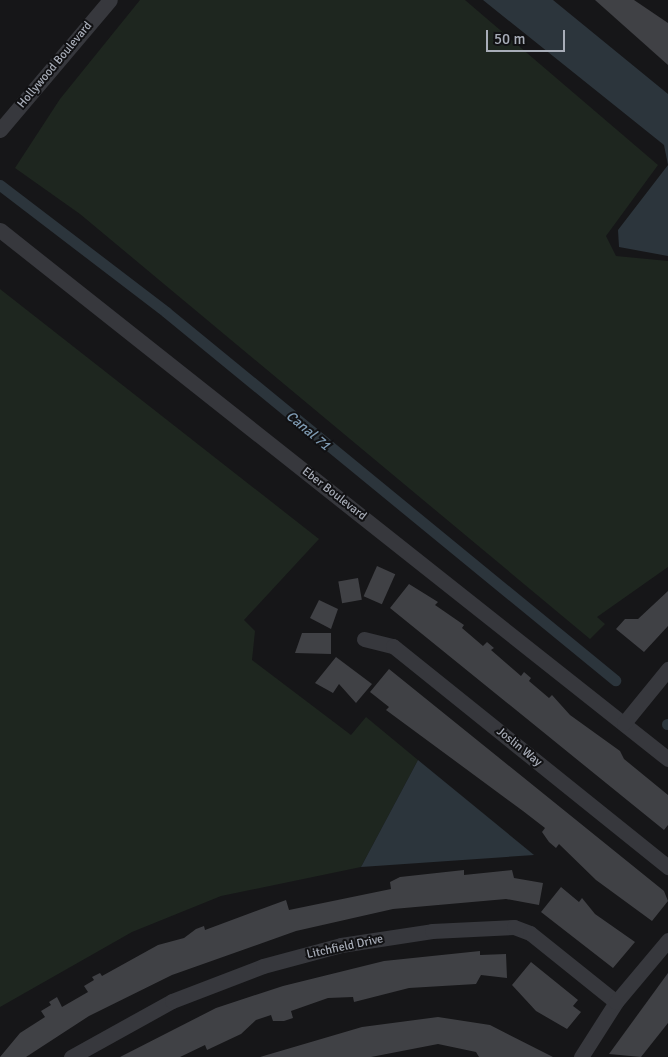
<!DOCTYPE html>
<style>
body{margin:0}
#map{position:relative;width:668px;height:1057px;overflow:hidden;background:#161618;font-family:Signika,sans-serif}
div>[style]{position:absolute}
.green>*{inset:0;background:#1e261f}
.water>*{inset:0;background:#2c353c}
.canal>*{height:11px;margin:-5.5px;padding:0 5.5px;transform-origin:5.5px;border-radius:5.5px;background:#2c353c}
.building>*{inset:0;background:#404145;transform-origin:0 0}
.minor>*{height:15px;margin:-7.5px;padding:0 7.5px;transform-origin:7.5px;border-radius:7.5px;background:#37383d}
span{translate:-50% -50%;white-space:nowrap;text-align:center;line-height:1.15;-webkit-text-stroke:4px #111113;paint-order:stroke}
.street-label{font-size:12px;color:#a8adb8}
.water-label{font-size:14px;color:#7f9bb3;font-style:italic}
.scale{position:absolute;left:486px;top:30px;width:79px;height:22px;box-sizing:border-box;border:2px solid #a8adb8;border-top:0;padding-left:6px;font-size:15px;line-height:18px;white-space:nowrap;color:#a8adb8;-webkit-text-stroke:4px #111113;paint-order:stroke}
</style>
<div id="map">
<div class="green">
<i style="clip-path:polygon(140px 0,465px 0,658px 165px,606px 236px,616px 256px,668px 261px,668px 567px,597px 617px,605px 624px,590px 639px,80px 214px,15px 168px,60px 99px)"></i>
<i style="clip-path:polygon(0 289px,319px 539px,244px 620px,255px 631px,252px 660px,351px 735px,366px 717px,418px 760px,361px 867px,221px 896px,132px 932px,0 1007px)"></i>
</div>
<div class="water">
<i style="clip-path:polygon(483px 0,553px 0,668px 94px,668px 256px,619px 247px,618px 230px,668px 165px,664px 145px)"></i>
<i style="clip-path:polygon(418px 760px,534px 855px,361px 867px)"></i>
</div>
<div class="canal">
<i style="left:0;top:185px;width:209px;rotate:37.4deg"></i>
<i style="left:166px;top:312px;width:581px;rotate:39.34deg"></i>
<i style="left:667px;top:724px;width:1px"></i>
</div>
<div class="building">
<i style="clip-path:polygon(595px 0,634px 0,668px 23px,668px 65px)"></i>
<i style="left:377px;top:566px;width:20px;height:33px;rotate:24deg"></i>
<i style="left:358px;top:578px;width:22px;height:20px;rotate:80deg"></i>
<i style="clip-path:polygon(409px 584px,438px 602px,435px 605px,464px 625px,462px 628px,483px 646px,487px 642px,494px 648px,491px 650px,521px 676px,524px 672px,531px 678px,529px 681px,549px 698px,552px 695px,570px 715px,620px 751px,624px 759px,668px 795px,668px 825px,664px 830px,390px 608px)"></i>
<i style="clip-path:polygon(668px 591px,668px 626px,644px 652px,616px 629px,625px 619px,638px 619px)"></i>
<i style="clip-path:polygon(319px 600px,338px 609px,331px 629px,310px 618px)"></i>
<i style="clip-path:polygon(302px 633px,331px 633px,331px 654px,295px 653px)"></i>
<i style="clip-path:polygon(336px 657px,372px 684px,356px 703px,339px 684px,333px 693px,315px 683px)"></i>
<i style="clip-path:polygon(389px 669px,664px 891px,668px 901px,652px 921px,596px 880px,559px 844px,556px 848px,549px 842px,542px 832px,545px 828px,523px 811px,386px 710px,389px 707px,370px 692px)"></i>
<i style="clip-path:polygon(464px 870px,464px 875px,512px 870px,514px 878px,543px 883px,539px 905px,506px 899px,393px 909px,296px 931px,172px 975px,89px 1016px,26px 1057px,0 1057px,20px 1033px,45px 1017px,41px 1011px,51px 1005px,49px 1002px,57px 997px,62px 1007px,88px 992px,84px 986px,94px 980px,92px 977px,100px 973px,102px 976px,158px 945px,184px 938px,196px 929px,204px 926px,205px 930px,286px 900px,289px 910px,391px 889px,390px 882px,400px 877px)"></i>
<i style="clip-path:polygon(561px 887px,579px 902px,582px 898px,595px 914px,635px 942px,613px 968px,541px 912px)"></i>
<i style="clip-path:polygon(480px 951px,480px 955px,506px 954px,507px 978px,481px 975px,476px 984px,409px 988px,354px 1002px,353px 997px,328px 998px,291px 1011px,293px 1018px,284px 1021px,273px 1021px,271px 1015px,256px 1020px,241px 1034px,207px 1050px,205px 1045px,180px 1057px,120px 1057px,216px 1008px,283px 986px,384px 961px)"></i>
<i style="clip-path:polygon(531px 962px,578px 1000px,573px 1006px,581px 1012px,567px 1029px,536px 1011px,512px 985px)"></i>
<i style="clip-path:polygon(668px 973px,668px 1023px,641px 1057px,609px 1054px)"></i>
<i style="clip-path:polygon(438px 1017px,490px 1025px,553px 1057px,479px 1057px,476px 1052px,438px 1044px,371px 1057px,260px 1057px,362px 1027px)"></i>
</div>
<div class="minor">
<i style="left:0;top:130px;width:170px;rotate:-49.8deg"></i>
<i style="left:0;top:230px;width:852px;rotate:38.38deg"></i>
<i style="left:364px;top:639px;width:30px;rotate:14deg"></i>
<i style="left:393px;top:646px;width:353px;rotate:38.8deg"></i>
<i style="left:624px;top:723px;width:70px;rotate:-50.8deg"></i>
<i style="left:71px;top:1057px;width:115px;rotate:-29deg"></i>
<i style="left:172px;top:1001px;width:97px;rotate:-21deg"></i>
<i style="left:263px;top:966px;width:81px;rotate:-15.1deg"></i>
<i style="left:341px;top:945px;width:92px;rotate:-8.7deg"></i>
<i style="left:432px;top:931px;width:82px;rotate:-2.8deg"></i>
<i style="left:514px;top:927px;width:17px;rotate:21deg"></i>
<i style="left:530px;top:933px;width:110px;rotate:38.7deg"></i>
<i style="left:581px;top:1057px;width:65px;rotate:-57.5deg"></i>
<i style="left:616px;top:1002px;width:81px;rotate:-50deg"></i>
</div>
<div class="street-label">
<span style="left:55px;top:65px;rotate:-50deg">Hollywood Boulevard</span>
<span style="left:334px;top:494px;rotate:38deg">Eber Boulevard</span>
<span style="left:519px;top:747px;rotate:39deg">Joslin Way</span>
<span style="left:345px;top:947px;rotate:-12deg">Litchfield Drive</span>
</div>
<div class="water-label">
<span style="left:308px;top:431px;rotate:40deg">Canal 71</span>
</div>
<div class="scale">50 m</div>
</div>
